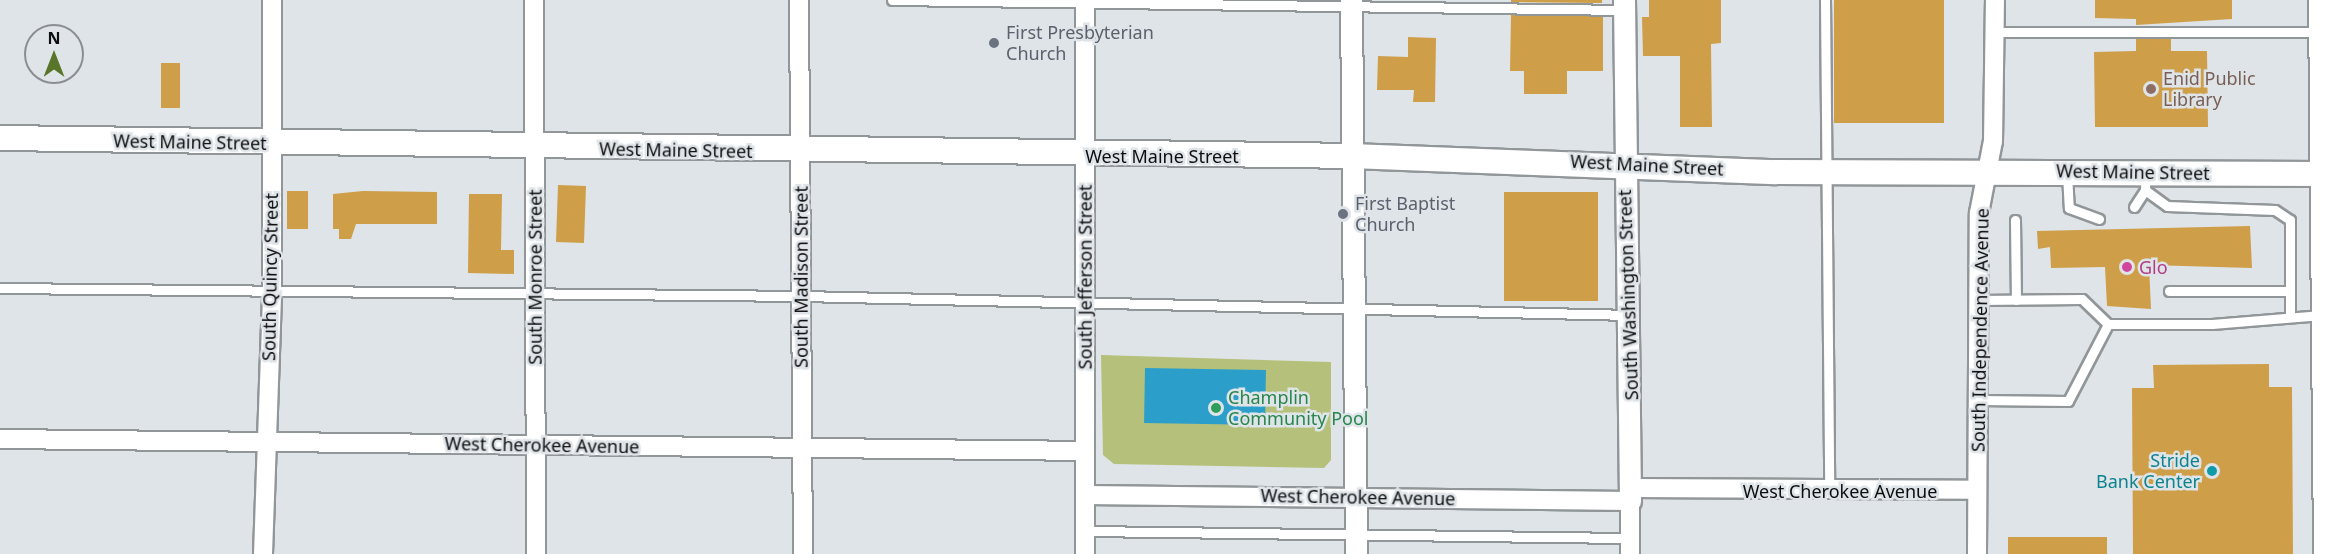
<!DOCTYPE html>
<style>
body{margin:0}
#map{position:relative;width:2329px;height:554px;overflow:hidden;background:#dfe4e8;font-family:"Noto Sans",sans-serif}
div>[style]{position:absolute}
.green>*{inset:0;background:#b5c07a}
.water>*{inset:0;background:#2b9fca;transform-origin:0 0}
.building>*{inset:0;background:#ce9e48;transform-origin:0 0}
.roads{filter:drop-shadow(2px 0 #919699) drop-shadow(-2px 0 #919699) drop-shadow(0 2px #919699) drop-shadow(0 -2px #919699)}
.service>*{height:9px;margin:-4.5px;padding:0 4.5px;transform-origin:4.5px;border-radius:4.5px;background:#fff}
.minor>*{height:18px;margin:-9px;padding:0 9px;transform-origin:9px;border-radius:9px;background:#fff}
.tertiary>*{height:21px;margin:-10.5px;padding:0 10.5px;transform-origin:10.5px;border-radius:10.5px;background:#fff}
.secondary>*{height:24px;margin:-12px;padding:0 12px;transform-origin:12px;border-radius:12px;background:#fff}
.dots>*{width:16px;height:16px;translate:-50% -50%;box-sizing:border-box;border:3px solid #dfe4e8;border-radius:50%}
span{translate:-50% -50%;white-space:nowrap;text-align:center;line-height:1.15;-webkit-text-stroke:5px #dfe4e8;paint-order:stroke}
.worship-label{font-size:18px;color:#5b616d}
.left{translate:0 -50%;text-align:left}
.education-label{font-size:18px;color:#785e54}
.street-label{font-size:18px;color:#0d0e0f}
.hotel-label{font-size:18px;color:#b23c85}
.leisure-label{font-size:18px;color:#27864d}
.culture-label{font-size:18px;color:#0d838f}
.right{translate:-100% -50%;text-align:right}
.north{position:absolute;left:24px;top:24px;width:60px;height:60px;box-sizing:border-box;background:#dfe4e8;border:2px solid #8b8e91;border-radius:50%;rotate:0deg;font-size:16px;font-weight:700;line-height:24px;text-align:center;color:#0d0e0f}
.north::after{content:'';display:block;margin:auto;width:21px;height:27px;background:#59752a;clip-path:polygon(50% 0,100% 100%,50% 72%,0 100%)}
</style>
<div id="map">
<div class="green">
<i style="clip-path:polygon(1101px 355px,1331px 362px,1331px 460px,1324px 468px,1114px 464px,1103px 455px)"></i>
</div>
<div class="water">
<i style="left:1145px;top:368px;width:121px;height:55px;rotate:1deg"></i>
</div>
<div class="building">
<i style="clip-path:polygon(1511px 0,1602px 0,1602px 3px,1511px 2px)"></i>
<i style="clip-path:polygon(1649px 0,1721px 0,1721px 43px,1711px 44px,1712px 127px,1680px 127px,1680px 56px,1643px 56px,1642px 17px,1649px 17px)"></i>
<i style="left:1834px;top:0;width:110px;height:123px"></i>
<i style="clip-path:polygon(2095px 0,2232px 0,2232px 19px,2136px 25px,2136px 19px,2095px 18px)"></i>
<i style="clip-path:polygon(1511px 15px,1603px 16px,1603px 71px,1567px 71px,1567px 94px,1524px 94px,1524px 71px,1510px 71px)"></i>
<i style="clip-path:polygon(1408px 37px,1436px 38px,1435px 102px,1413px 102px,1414px 90px,1377px 90px,1378px 56px,1408px 57px)"></i>
<i style="clip-path:polygon(2136px 39px,2171px 39px,2171px 51px,2207px 51px,2208px 127px,2095px 127px,2094px 52px,2136px 51px)"></i>
<i style="left:161px;top:63px;width:19px;height:45px"></i>
<i style="left:558px;top:185px;width:28px;height:57px;rotate:2deg"></i>
<i style="left:287px;top:191px;width:21px;height:38px"></i>
<i style="clip-path:polygon(363px 191px,437px 192px,437px 224px,356px 224px,351px 239px,339px 239px,339px 229px,333px 229px,333px 194px)"></i>
<i style="left:1504px;top:192px;width:94px;height:109px"></i>
<i style="clip-path:polygon(469px 194px,502px 194px,501px 250px,514px 250px,514px 274px,468px 273px)"></i>
<i style="clip-path:polygon(2250px 226px,2252px 268px,2149px 265px,2151px 309px,2107px 306px,2105px 267px,2051px 268px,2050px 247px,2038px 249px,2037px 231px)"></i>
<i style="clip-path:polygon(2269px 364px,2269px 387px,2292px 387px,2293px 554px,2133px 554px,2132px 388px,2154px 388px,2153px 365px)"></i>
<i style="left:2107px;top:537px;width:17px;height:99px;rotate:90deg"></i>
</div>
<div class="roads">
<div class="service">
<i style="left:892px;top:0;width:732px;rotate:0.78deg"></i>
<i style="left:1825px;top:0;width:492px;rotate:89.5deg"></i>
<i style="left:1996px;top:32px;width:324px"></i>
<i style="left:2067px;top:173px;width:35px;rotate:87deg"></i>
<i style="left:2069px;top:208px;width:32px;rotate:20deg"></i>
<i style="left:2146px;top:174px;width:16px;rotate:94deg"></i>
<i style="left:2145px;top:190px;width:27px;rotate:36deg"></i>
<i style="left:2167px;top:206px;width:108px;rotate:2.1deg"></i>
<i style="left:2275px;top:210px;width:18px;rotate:34deg"></i>
<i style="left:2290px;top:220px;width:96px;rotate:90deg"></i>
<i style="left:2134px;top:207px;width:20px;rotate:-57deg"></i>
<i style="left:2015px;top:220px;width:80px;rotate:89.3deg"></i>
<i style="left:0;top:288px;width:801px;rotate:0.57deg"></i>
<i style="left:801px;top:296px;width:828px;rotate:1.31deg"></i>
<i style="left:2169px;top:291px;width:121px"></i>
<i style="left:1978px;top:300px;width:104px;rotate:-0.6deg"></i>
<i style="left:2082px;top:299px;width:36px;rotate:44deg"></i>
<i style="left:2108px;top:324px;width:104px"></i>
<i style="left:2212px;top:324px;width:110px;rotate:-4.7deg"></i>
<i style="left:1978px;top:400px;width:90px;rotate:0.6deg"></i>
<i style="left:2068px;top:401px;width:87px;rotate:-62.5deg"></i>
<i style="left:1085px;top:531px;width:545px;rotate:0.74deg"></i>
</div>
<div class="minor">
<i style="left:534px;top:0;width:554px;rotate:89.79deg"></i>
<i style="left:799px;top:0;width:554px;rotate:89.59deg"></i>
<i style="left:1085px;top:0;width:554px;rotate:90deg"></i>
<i style="left:0;top:439px;width:1085px;rotate:0.63deg"></i>
<i style="left:1631px;top:488px;width:346px;rotate:0.3deg"></i>
<i style="left:1085px;top:495px;width:545px;rotate:0.63deg"></i>
<i style="left:1630px;top:501px;width:53px;rotate:90deg"></i>
<i style="left:263px;top:554px;width:264px;rotate:-88deg"></i>
<i style="left:272px;top:290px;width:290px;rotate:-90deg"></i>
<i style="left:1977px;top:554px;width:341px;rotate:-89.7deg"></i>
<i style="left:1979px;top:213px;width:73px;rotate:-79deg"></i>
<i style="left:1993px;top:141px;width:141px;rotate:-89.2deg"></i>
</div>
<div class="tertiary">
<i style="left:1351px;top:0;width:554px;rotate:89.48deg"></i>
<i style="left:1624px;top:0;width:501px;rotate:89.31deg"></i>
</div>
<div class="secondary">
<i style="left:2321px;top:0;width:554px;rotate:89.48deg"></i>
<i style="left:0;top:138px;width:1351px;rotate:0.76deg"></i>
<i style="left:1351px;top:156px;width:425px;rotate:2.2deg"></i>
<i style="left:1776px;top:172px;width:547px;rotate:0.21deg"></i>
</div>
</div>
<div class="dots">
<i style="left:994px;top:43px;background:#6b7280"></i>
<i style="left:2151px;top:89px;background:#8d6e63"></i>
<i style="left:1343px;top:214px;background:#6b7280"></i>
<i style="left:2127px;top:267px;background:#d1479c"></i>
<i style="left:1216px;top:408px;background:#2e9e5b"></i>
<i style="left:2212px;top:471px;background:#0f9aa8"></i>
</div>
<div class="worship-label">
<span class="left" style="left:1006px;top:43px">First Presbyterian<br>Church</span>
<span class="left" style="left:1355px;top:214px">First Baptist<br>Church</span>
</div>
<div class="education-label">
<span class="left" style="left:2163px;top:89px">Enid Public<br>Library</span>
</div>
<div class="street-label">
<span style="left:190px;top:142px;rotate:1deg">West Maine Street</span>
<span style="left:676px;top:150px;rotate:1deg">West Maine Street</span>
<span style="left:1162px;top:156px">West Maine Street</span>
<span style="left:1647px;top:165px;rotate:3deg">West Maine Street</span>
<span style="left:2133px;top:172px;rotate:1deg">West Maine Street</span>
<span style="left:270px;top:277px;rotate:-89deg">South Quincy Street</span>
<span style="left:535px;top:277px;rotate:-90deg">South Monroe Street</span>
<span style="left:801px;top:277px;rotate:-90deg">South Madison Street</span>
<span style="left:1085px;top:277px;rotate:-90deg">South Jefferson Street</span>
<span style="left:1628px;top:295px;rotate:-92deg">South Washington Street</span>
<span style="left:1980px;top:330px;rotate:-89deg">South Independence Avenue</span>
<span style="left:542px;top:445px;rotate:1deg">West Cherokee Avenue</span>
<span style="left:1840px;top:491px">West Cherokee Avenue</span>
<span style="left:1358px;top:497px;rotate:1deg">West Cherokee Avenue</span>
</div>
<div class="hotel-label">
<span class="left" style="left:2139px;top:267px">Glo</span>
</div>
<div class="leisure-label">
<span class="left" style="left:1228px;top:408px">Champlin<br>Community Pool</span>
</div>
<div class="culture-label">
<span class="right" style="left:2200px;top:471px">Stride<br>Bank Center</span>
</div>
<div class="north">N</div>
</div>
